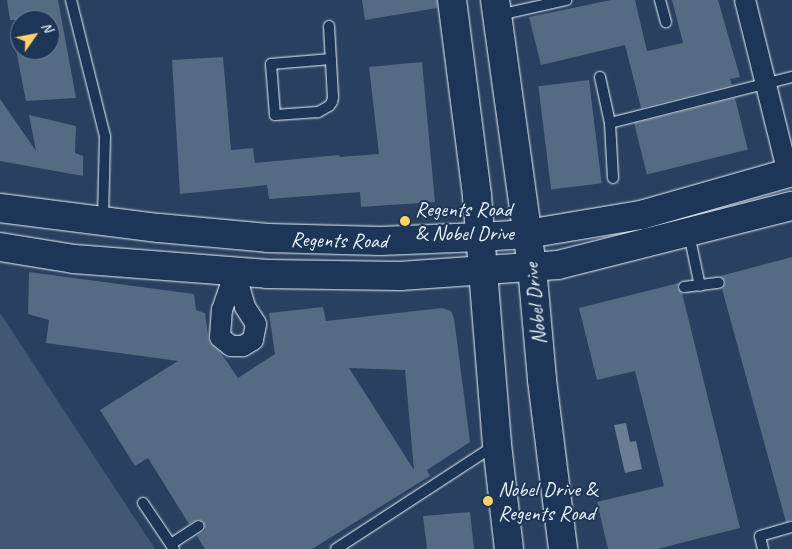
<!DOCTYPE html>
<style>
body{margin:0}
#map{position:relative;width:792px;height:549px;overflow:hidden;background:#294061;font-family:Caveat,sans-serif}
div>[style]{position:absolute}
.green>*{inset:0;background:#415774}
.water>*{inset:0;background:#6b7c95}
.building>*{inset:0;background:#556a83;transform-origin:0 0}
.roads{filter:drop-shadow(0 0 1px #e8f1f8) drop-shadow(0 0 1px #e8f1f8)}
.lane>*{height:10px;margin:-5px;padding:0 5px;transform-origin:5px;border-radius:5px;background:#1d3557}
.street>*{height:20px;margin:-10px;padding:0 10px;transform-origin:10px;border-radius:10px;background:#1d3557}
.secondary>*{height:28px;margin:-14px;padding:0 14px;transform-origin:14px;border-radius:14px;background:#1d3557}
.dots>*{width:14px;height:14px;translate:-50% -50%;box-sizing:border-box;border:2px solid #1d3557;border-radius:50%}
span{translate:-50% -50%;white-space:nowrap;text-align:center;line-height:1.15;-webkit-text-stroke:4px #1d3557;paint-order:stroke}
.poi-label{font-size:21px;color:#e8f1f8}
.left{translate:0 -50%;text-align:left}
.street-label{font-size:21px;color:#e8f1f8}
.north{position:absolute;left:10px;top:10px;width:50px;height:50px;box-sizing:border-box;background:#1d3557;border:1px solid #6e8097;border-radius:50%;rotate:57deg;font-size:14px;font-weight:700;line-height:20px;text-align:center;color:#e8f1f8}
.north::after{content:'';display:block;margin:auto;width:18px;height:22px;background:#ffd166;clip-path:polygon(50% 0,100% 100%,50% 72%,0 100%)}
</style>
<div id="map">
<div class="green">
<i style="clip-path:polygon(0 313px,155px 549px,0 549px)"></i>
</div>
<div class="water">
<i style="clip-path:polygon(626px 423px,630px 442px,636px 441px,642px 469px,625px 473px,614px 425px)"></i>
</div>
<div class="building">
<i style="clip-path:polygon(7px 0,58px 0,76px 98px,26px 101px,16px 50px,50px 50px,50px 20px,10px 20px)"></i>
<i style="clip-path:polygon(362px 0,437px 0,437px 8px,365px 20px)"></i>
<i style="clip-path:polygon(611px 0,635px 0,647px 51px,683px 43px,672px 0,718px 0,740px 77px,730px 79px,732px 85px,641px 108px,625px 45px,541px 65px,529px 17px)"></i>
<i style="clip-path:polygon(223px 57px,231px 150px,253px 148px,255px 163px,339px 155px,340px 157px,379px 154px,369px 67px,422px 62px,435px 202px,361px 207px,360px 192px,269px 199px,267px 185px,180px 194px,172px 60px)"></i>
<i style="left:589px;top:80px;width:104px;height:51px;rotate:83deg"></i>
<i style="left:735px;top:98px;width:53px;height:104px;rotate:76deg"></i>
<i style="clip-path:polygon(0 99px,36px 151px,29px 115px,76px 126px,75px 153px,83px 156px,83px 176px,0 161px)"></i>
<i style="clip-path:polygon(792px 257px,792px 520px,786px 522px,722px 289px,726px 282px,720px 276px)"></i>
<i style="clip-path:polygon(evenodd,29px 272px,194px 294px,196px 310px,205px 313px,209px 342px,221px 353px,238px 378px,275px 354px,269px 313px,323px 307px,326px 321px,442px 308px,451px 311px,454px 318px,470px 442px,427px 470px,430px 476px,312px 549px,205px 549px,197px 536px,205px 530px,204px 522px,198px 519px,189px 524px,148px 458px,135px 466px,100px 410px,178px 361px,46px 343px,49px 320px,28px 314px,29px 272px,349px 368px,405px 370px,414px 470px,349px 368px)"></i>
<i style="clip-path:polygon(679px 283px,677px 288px,682px 293px,740px 528px,657px 549px,608px 549px,597px 502px,664px 486px,635px 371px,597px 380px,579px 308px)"></i>
<i style="clip-path:polygon(470px 512px,474px 549px,427px 549px,423px 516px)"></i>
</div>
<div class="roads">
<div class="lane">
<i style="left:71px;top:0;width:140px;rotate:76deg"></i>
<i style="left:105px;top:136px;width:84px;rotate:91.4deg"></i>
<i style="left:660px;top:0;width:23px;rotate:75deg"></i>
<i style="left:499px;top:15px;width:69px;rotate:-12.6deg"></i>
<i style="left:329px;top:26px;width:71px;rotate:86.8deg"></i>
<i style="left:333px;top:97px;width:5px;rotate:101deg"></i>
<i style="left:332px;top:102px;width:5px;rotate:127deg"></i>
<i style="left:329px;top:106px;width:13px;rotate:151deg"></i>
<i style="left:318px;top:112px;width:43px;rotate:176deg"></i>
<i style="left:275px;top:115px;width:51px;rotate:-94.5deg"></i>
<i style="left:271px;top:64px;width:60px;rotate:-4.8deg"></i>
<i style="left:600px;top:77px;width:47px;rotate:77.7deg"></i>
<i style="left:610px;top:123px;width:188px;rotate:-14.2deg"></i>
<i style="left:610px;top:123px;width:55px;rotate:86.9deg"></i>
<i style="left:689px;top:234px;width:53px;rotate:78.1deg"></i>
<i style="left:684px;top:287px;width:35px;rotate:-7deg"></i>
<i style="left:143px;top:503px;width:55px;rotate:56deg"></i>
<i style="left:171px;top:544px;width:33px;rotate:-33deg"></i>
<i style="left:336px;top:549px;width:189px;rotate:-33.1deg"></i>
<i style="left:763px;top:549px;width:13px;rotate:-103deg"></i>
<i style="left:760px;top:536px;width:33px;rotate:-16deg"></i>
</div>
<div class="street">
<i style="left:745px;top:0;width:179px;rotate:76.1deg"></i>
<i style="left:235px;top:272px;width:36px;rotate:74deg"></i>
<i style="left:245px;top:307px;width:20px;rotate:57deg"></i>
<i style="left:256px;top:324px;width:16px;rotate:101deg"></i>
<i style="left:253px;top:340px;width:12px;rotate:149deg"></i>
<i style="left:243px;top:346px;width:12px;rotate:180deg"></i>
<i style="left:231px;top:346px;width:14px;rotate:-141deg"></i>
<i style="left:220px;top:337px;width:27px;rotate:-86deg"></i>
<i style="left:222px;top:310px;width:40px;rotate:-71.1deg"></i>
</div>
<div class="secondary">
<i style="left:452px;top:0;width:198px;rotate:82.7deg"></i>
<i style="left:477px;top:196px;width:249px;rotate:85.4deg"></i>
<i style="left:497px;top:444px;width:106px;rotate:83.5deg"></i>
<i style="left:495px;top:0;width:270px;rotate:82.1deg"></i>
<i style="left:532px;top:267px;width:113px;rotate:84.9deg"></i>
<i style="left:542px;top:380px;width:170px;rotate:82.9deg"></i>
<i style="left:0;top:208px;width:160px;rotate:7.2deg"></i>
<i style="left:159px;top:228px;width:109px;rotate:5.2deg"></i>
<i style="left:268px;top:238px;width:112px;rotate:1.5deg"></i>
<i style="left:380px;top:241px;width:101px;rotate:-2.3deg"></i>
<i style="left:481px;top:237px;width:46px;rotate:-3.7deg"></i>
<i style="left:527px;top:234px;width:116px;rotate:-9.5deg"></i>
<i style="left:641px;top:215px;width:157px;rotate:-15.9deg"></i>
<i style="left:0;top:247px;width:75px;rotate:9.2deg"></i>
<i style="left:74px;top:259px;width:194px;rotate:4.4deg"></i>
<i style="left:267px;top:274px;width:133px;rotate:0.9deg"></i>
<i style="left:400px;top:276px;width:158px;rotate:-4deg"></i>
<i style="left:558px;top:265px;width:241px;rotate:-14.2deg"></i>
</div>
</div>
<div class="dots">
<i style="left:405px;top:221px;background:#ffd166"></i>
<i style="left:488px;top:501px;background:#ffd166"></i>
</div>
<div class="poi-label">
<span class="left" style="left:415px;top:221px">Regents Road<br>&amp; Nobel Drive</span>
<span class="left" style="left:498px;top:501px">Nobel Drive &amp;<br>Regents Road</span>
</div>
<div class="street-label">
<span style="left:339px;top:240px;rotate:1deg">Regents Road</span>
<span style="left:535px;top:304px;rotate:-96deg">Nobel Drive</span>
</div>
<div class="north">N</div>
</div>
